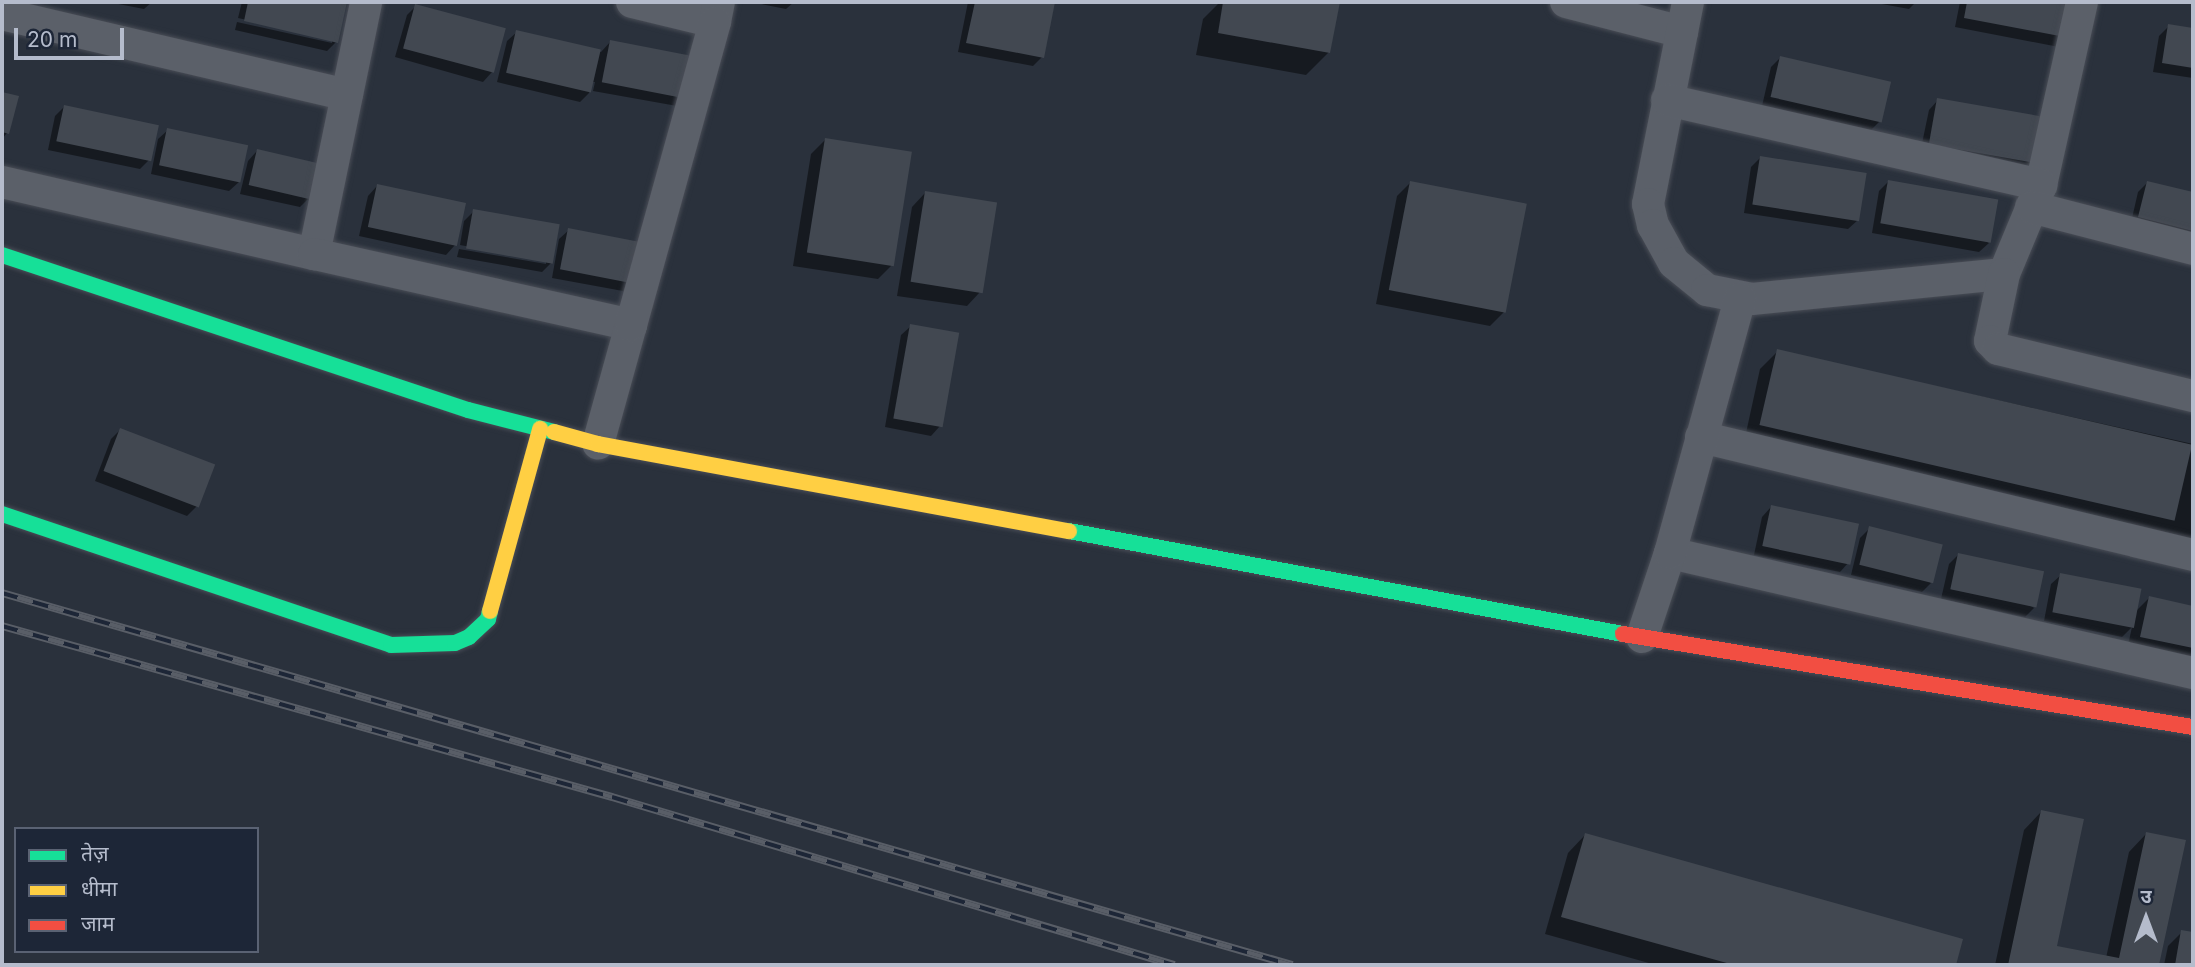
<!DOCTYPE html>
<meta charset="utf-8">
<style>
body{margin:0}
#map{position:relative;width:2195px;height:967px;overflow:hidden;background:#2a313c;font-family:Inter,"Noto Sans Devanagari",sans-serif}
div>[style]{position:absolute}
.shadow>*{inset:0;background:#0007}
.building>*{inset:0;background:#424851;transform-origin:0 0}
.roads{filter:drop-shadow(0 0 2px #494d56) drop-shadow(0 0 2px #494d56)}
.street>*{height:32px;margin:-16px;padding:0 16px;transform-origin:16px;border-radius:16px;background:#5b6069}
.fast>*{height:16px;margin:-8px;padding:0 8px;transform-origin:8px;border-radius:8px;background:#16e098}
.slow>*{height:16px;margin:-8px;padding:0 8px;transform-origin:8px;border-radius:8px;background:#ffcf43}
.jam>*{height:16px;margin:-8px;padding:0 8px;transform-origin:8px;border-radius:8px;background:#f24e42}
.rail>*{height:8px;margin-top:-4px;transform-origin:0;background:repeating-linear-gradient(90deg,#1d2637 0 16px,#595e67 0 32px);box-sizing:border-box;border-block:2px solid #595e67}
span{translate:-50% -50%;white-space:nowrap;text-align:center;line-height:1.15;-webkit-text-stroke:5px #1d2637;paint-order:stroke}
.frame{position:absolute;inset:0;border:4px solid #b5bccc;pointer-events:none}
.legend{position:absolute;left:14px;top:827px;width:245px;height:126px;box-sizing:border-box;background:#1d2637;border:2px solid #5a6273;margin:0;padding:9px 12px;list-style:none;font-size:21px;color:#b5bccc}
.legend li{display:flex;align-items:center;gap:14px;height:35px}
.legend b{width:35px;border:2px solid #5a6273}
.north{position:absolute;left:2111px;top:883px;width:70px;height:70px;-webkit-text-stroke:5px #1d2637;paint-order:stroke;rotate:0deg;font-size:19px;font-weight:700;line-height:28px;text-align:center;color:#b5bccc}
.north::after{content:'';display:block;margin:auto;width:24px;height:32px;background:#b5bccc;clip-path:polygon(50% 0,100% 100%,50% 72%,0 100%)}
.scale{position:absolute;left:14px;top:28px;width:110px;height:32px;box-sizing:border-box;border:4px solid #b5bccc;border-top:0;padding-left:9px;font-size:21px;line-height:24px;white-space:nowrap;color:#b5bccc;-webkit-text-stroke:5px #1d2637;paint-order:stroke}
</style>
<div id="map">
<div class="shadow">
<i style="clip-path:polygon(108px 2px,152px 2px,144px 9px)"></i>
<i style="clip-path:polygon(242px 2px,340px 2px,345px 3px,336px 42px,327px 51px,235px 30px,237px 22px,332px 43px,332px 39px,238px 18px)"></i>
<i style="clip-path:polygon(751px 2px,794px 2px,786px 9px)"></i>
<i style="clip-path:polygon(968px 2px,1053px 2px,1042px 57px,1033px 66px,958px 52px)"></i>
<i style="clip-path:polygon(1220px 2px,1338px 2px,1329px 52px,1306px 75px,1196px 55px,1203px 19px)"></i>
<i style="clip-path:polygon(1871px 2px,1916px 2px,1909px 9px)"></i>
<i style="clip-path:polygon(1960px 2px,2076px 2px,2059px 47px,1955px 27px)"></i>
<i style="clip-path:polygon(416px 6px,492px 72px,483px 82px,395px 57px,407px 15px)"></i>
<i style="clip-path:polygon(2169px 26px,2193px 30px,2193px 78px,2153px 72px,2159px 36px)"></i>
<i style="clip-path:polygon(517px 32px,601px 52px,611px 41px,695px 59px,677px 106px,593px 91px,595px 82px,592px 82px,589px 93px,580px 102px,497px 82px,507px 41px)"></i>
<i style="clip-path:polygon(1780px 58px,1880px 121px,1870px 131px,1762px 106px,1771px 67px)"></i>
<i style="clip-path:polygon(2px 93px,16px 97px,7px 133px,2px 139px)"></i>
<i style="clip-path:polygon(1938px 100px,2036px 163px,2027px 173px,1920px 153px,1929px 110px)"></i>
<i style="clip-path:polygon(65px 106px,149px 160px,140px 169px,48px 150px,55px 116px)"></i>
<i style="clip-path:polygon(168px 130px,239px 182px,229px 191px,151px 174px,158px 139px)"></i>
<i style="clip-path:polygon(825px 140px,892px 265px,878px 279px,793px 266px,811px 154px)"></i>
<i style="clip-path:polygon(257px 151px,309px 198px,300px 207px,240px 194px,248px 161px)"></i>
<i style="clip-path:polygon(1760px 158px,1858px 220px,1848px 229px,1744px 213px,1751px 167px)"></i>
<i style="clip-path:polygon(1411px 182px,1504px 312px,1490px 326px,1376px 304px,1397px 196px)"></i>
<i style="clip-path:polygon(1888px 182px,1989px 243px,1979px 252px,1872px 233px,1879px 191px)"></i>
<i style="clip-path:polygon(2148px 182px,2193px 194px,2193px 242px,2130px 227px,2138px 192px)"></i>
<i style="clip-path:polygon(377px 186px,455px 245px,446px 255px,359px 236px,368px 196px)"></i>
<i style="clip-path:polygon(925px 193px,980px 292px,967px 306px,897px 296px,912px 207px)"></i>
<i style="clip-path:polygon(474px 211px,551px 263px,542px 272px,457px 257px,459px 249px,546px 264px,546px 261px,460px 245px,464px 221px)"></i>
<i style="clip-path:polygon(569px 230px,633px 282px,623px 291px,552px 278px,559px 239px)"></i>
<i style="clip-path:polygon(911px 326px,940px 426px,931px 436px,885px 427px,901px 335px)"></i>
<i style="clip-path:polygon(1778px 351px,2193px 444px,2193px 543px,1744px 442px,1760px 369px)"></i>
<i style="clip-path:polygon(120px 430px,197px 506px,187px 516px,95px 481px,111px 439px)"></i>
<i style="clip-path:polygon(1771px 507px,1849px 562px,1840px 572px,1754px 555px,1762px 517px)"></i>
<i style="clip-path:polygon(1870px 528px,1931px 583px,1922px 592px,1851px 575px,1860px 538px)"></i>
<i style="clip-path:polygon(1958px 555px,2034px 608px,2025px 617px,1941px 599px,1949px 564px)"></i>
<i style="clip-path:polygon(2061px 575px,2134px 613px,2149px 598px,2193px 607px,2193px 664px,2127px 650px,2132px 627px,2122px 637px,2044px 621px,2051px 584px)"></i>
<i style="clip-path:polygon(2041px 812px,2055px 947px,2106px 958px,2129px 852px,2146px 834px,2183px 841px,2158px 965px,1995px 965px,2024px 830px)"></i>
<i style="clip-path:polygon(1585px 835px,1961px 941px,1954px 965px,1656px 965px,1545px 934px,1568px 853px)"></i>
<i style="clip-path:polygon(2182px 932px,2193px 934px,2193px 965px,2164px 965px,2168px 946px)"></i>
</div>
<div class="building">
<i style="clip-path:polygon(248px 2px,347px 2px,338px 43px,244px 21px)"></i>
<i style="clip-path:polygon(975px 2px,1055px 2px,1044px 58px,966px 43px)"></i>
<i style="clip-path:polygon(1223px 2px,1340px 2px,1330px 53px,1218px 33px)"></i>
<i style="clip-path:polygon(1967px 2px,2077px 2px,2070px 38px,1964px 18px)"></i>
<i style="left:415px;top:4px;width:94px;height:46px;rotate:15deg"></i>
<i style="clip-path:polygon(2168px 24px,2193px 28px,2193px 68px,2162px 63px)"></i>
<i style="left:516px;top:30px;width:87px;height:44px;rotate:13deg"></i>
<i style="left:610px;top:40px;width:89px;height:43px;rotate:11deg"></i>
<i style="left:1780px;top:56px;width:114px;height:42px;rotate:13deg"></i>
<i style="clip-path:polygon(2px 92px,19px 96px,9px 134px,2px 132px)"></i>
<i style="left:1937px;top:98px;width:112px;height:47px;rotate:10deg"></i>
<i style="left:64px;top:105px;width:97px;height:37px;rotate:12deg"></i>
<i style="left:167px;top:128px;width:83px;height:38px;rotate:12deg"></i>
<i style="left:825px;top:138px;width:88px;height:116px;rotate:9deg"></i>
<i style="left:257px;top:149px;width:64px;height:37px;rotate:13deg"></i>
<i style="left:1760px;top:156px;width:108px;height:49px;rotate:9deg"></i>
<i style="left:1888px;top:180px;width:112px;height:44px;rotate:10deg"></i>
<i style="left:1410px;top:181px;width:119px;height:111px;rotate:11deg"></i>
<i style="clip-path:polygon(2147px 181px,2193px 192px,2193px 231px,2138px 217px)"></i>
<i style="left:377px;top:184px;width:91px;height:44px;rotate:12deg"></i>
<i style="left:925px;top:191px;width:73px;height:92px;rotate:9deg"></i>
<i style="left:473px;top:209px;width:88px;height:40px;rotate:10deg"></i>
<i style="left:568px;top:228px;width:76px;height:42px;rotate:11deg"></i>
<i style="left:910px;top:324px;width:50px;height:96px;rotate:10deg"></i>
<i style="left:1777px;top:349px;width:426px;height:78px;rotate:13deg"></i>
<i style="left:120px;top:428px;width:102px;height:46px;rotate:21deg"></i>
<i style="left:1771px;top:505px;width:90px;height:42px;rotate:12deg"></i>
<i style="left:1869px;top:526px;width:76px;height:40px;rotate:14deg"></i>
<i style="left:1958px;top:553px;width:88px;height:37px;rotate:12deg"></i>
<i style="left:2060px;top:573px;width:83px;height:40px;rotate:11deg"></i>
<i style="clip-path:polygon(2149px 596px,2193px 606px,2193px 648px,2140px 637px)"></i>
<i style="clip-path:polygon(2041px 810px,2084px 819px,2057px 946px,2119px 958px,2146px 832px,2186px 840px,2159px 965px,2008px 965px)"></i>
<i style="clip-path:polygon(1585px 833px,1963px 939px,1956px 965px,1734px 965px,1561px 917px)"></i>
<i style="clip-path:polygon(2181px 930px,2193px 932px,2193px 965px,2175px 965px)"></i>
</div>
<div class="roads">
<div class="street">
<i style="left:632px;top:2px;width:85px;rotate:13.5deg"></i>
<i style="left:715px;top:22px;width:20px;rotate:-79deg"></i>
<i style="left:1566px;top:2px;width:120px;rotate:14.5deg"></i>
<i style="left:1688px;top:2px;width:206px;rotate:101.2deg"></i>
<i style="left:1648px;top:204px;width:22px;rotate:77deg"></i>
<i style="left:1653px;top:225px;width:43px;rotate:61.1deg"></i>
<i style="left:1674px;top:263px;width:43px;rotate:39.3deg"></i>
<i style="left:1707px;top:290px;width:46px;rotate:11.3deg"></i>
<i style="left:1752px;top:299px;width:253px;rotate:-5.7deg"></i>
<i style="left:2082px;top:2px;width:188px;rotate:102.6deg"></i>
<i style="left:2041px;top:185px;width:96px;rotate:112.6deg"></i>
<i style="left:2004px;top:274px;width:68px;rotate:101.8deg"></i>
<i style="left:1990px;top:341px;width:11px;rotate:45deg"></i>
<i style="left:1998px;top:349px;width:201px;rotate:13.6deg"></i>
<i style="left:2px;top:14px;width:354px;rotate:13.2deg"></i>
<i style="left:1667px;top:100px;width:384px;rotate:12.8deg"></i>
<i style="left:2px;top:182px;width:320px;rotate:13deg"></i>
<i style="left:314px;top:254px;width:257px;rotate:-78.3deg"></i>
<i style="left:2031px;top:207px;width:167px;rotate:14.5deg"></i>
<i style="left:314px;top:254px;width:325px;rotate:12.6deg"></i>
<i style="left:631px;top:325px;width:123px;rotate:105.5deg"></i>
<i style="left:631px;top:325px;width:314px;rotate:-74.5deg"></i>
<i style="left:1701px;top:437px;width:506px;rotate:13.49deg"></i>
<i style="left:1670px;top:553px;width:537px;rotate:12.92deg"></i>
<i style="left:1642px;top:637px;width:89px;rotate:-71.6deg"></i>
<i style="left:1670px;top:553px;width:264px;rotate:-74.6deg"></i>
</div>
<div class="fast">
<i style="left:2px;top:255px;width:491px;rotate:18.4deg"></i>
<i style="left:468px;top:410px;width:89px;rotate:14.3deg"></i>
<i style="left:2px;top:514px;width:410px;rotate:18.6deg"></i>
<i style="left:391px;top:645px;width:64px;rotate:-1.8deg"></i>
<i style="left:455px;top:643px;width:15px;rotate:-23deg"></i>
<i style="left:469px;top:637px;width:26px;rotate:-43deg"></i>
<i style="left:488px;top:619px;width:8px;rotate:-76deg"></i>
<i style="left:1069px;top:531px;width:563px;rotate:10.53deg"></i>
</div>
<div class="slow">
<i style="left:554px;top:432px;width:46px;rotate:15.3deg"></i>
<i style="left:598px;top:444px;width:479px;rotate:10.5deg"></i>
<i style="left:490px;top:611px;width:189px;rotate:-74.6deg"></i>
</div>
<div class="jam">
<i style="left:1623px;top:634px;width:578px;rotate:9.27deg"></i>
</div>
</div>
<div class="rail">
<i style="left:2px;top:593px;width:1343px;rotate:16.09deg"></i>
<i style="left:2px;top:626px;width:634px;rotate:15.66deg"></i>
<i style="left:612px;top:797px;width:587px;rotate:16.64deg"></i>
</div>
<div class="frame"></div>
<ul class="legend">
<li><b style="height:9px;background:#16e098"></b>तेज़</li>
<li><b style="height:9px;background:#ffcf43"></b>धीमा</li>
<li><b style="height:9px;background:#f24e42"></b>जाम</li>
</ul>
<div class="north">उ</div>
<div class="scale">20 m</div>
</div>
